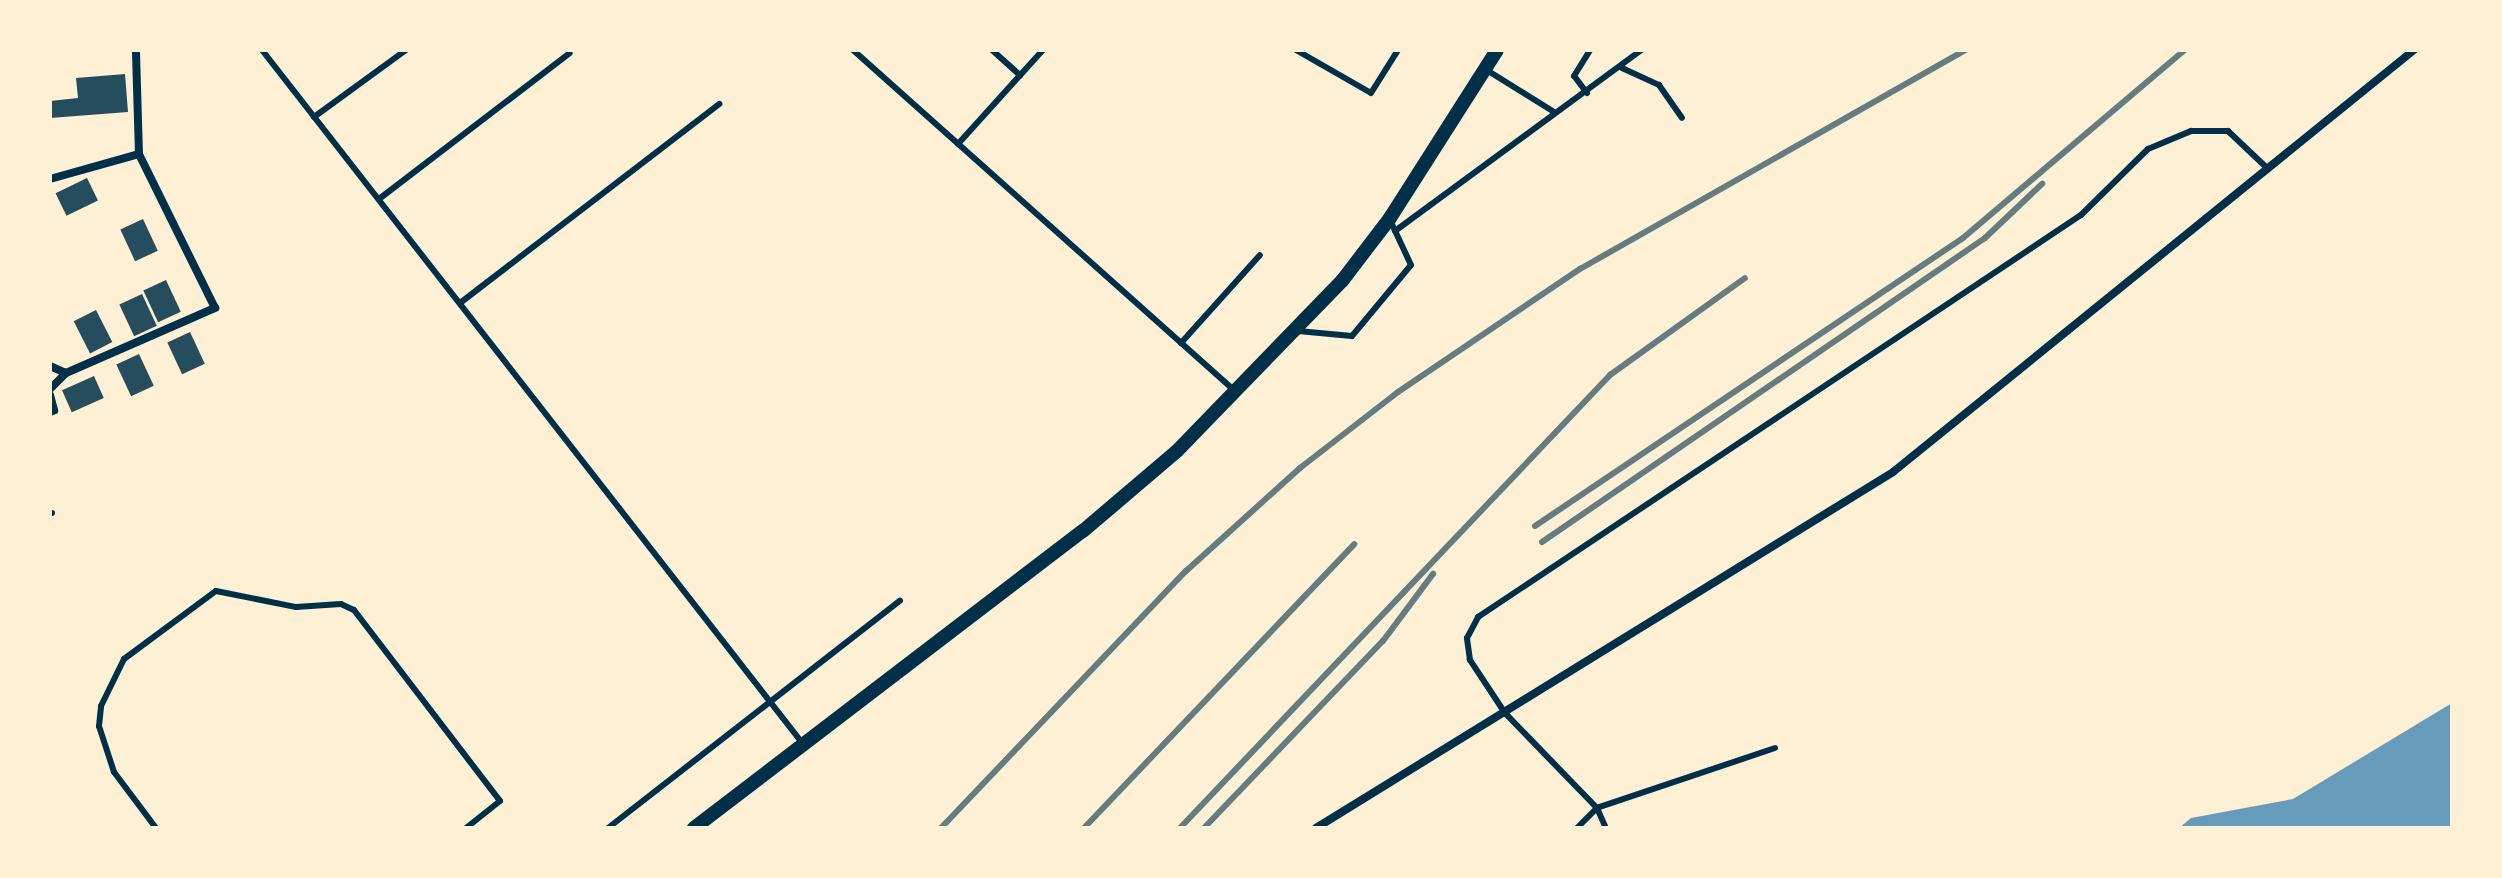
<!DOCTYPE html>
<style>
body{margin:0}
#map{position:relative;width:2502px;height:878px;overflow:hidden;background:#fdf0d5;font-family:"Open Sans",sans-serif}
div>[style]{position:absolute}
.water>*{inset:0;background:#669bbc}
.building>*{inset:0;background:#264d5e;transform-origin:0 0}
.service>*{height:6px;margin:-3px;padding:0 3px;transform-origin:3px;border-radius:3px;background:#003049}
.minor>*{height:8px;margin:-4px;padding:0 4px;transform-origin:4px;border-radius:4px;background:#003049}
.tertiary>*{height:14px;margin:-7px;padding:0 7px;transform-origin:7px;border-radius:7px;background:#003049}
.rail>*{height:6px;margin:-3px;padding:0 3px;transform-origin:3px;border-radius:3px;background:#657d81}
span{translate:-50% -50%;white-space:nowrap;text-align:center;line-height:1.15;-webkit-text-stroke:6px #fdf0d5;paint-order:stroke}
.frame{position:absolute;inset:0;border:52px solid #fdf0d5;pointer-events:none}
</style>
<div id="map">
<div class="water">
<i style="clip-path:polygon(2452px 703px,2452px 828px,2179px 828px,2191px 818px,2293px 799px)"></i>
</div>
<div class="building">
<i style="clip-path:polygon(125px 74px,128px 112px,50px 118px,50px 101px,78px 98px,76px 78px)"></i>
<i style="left:87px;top:178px;width:25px;height:35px;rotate:64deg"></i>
<i style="left:143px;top:219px;width:35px;height:25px;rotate:65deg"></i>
<i style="left:166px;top:280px;width:35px;height:25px;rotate:65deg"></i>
<i style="left:142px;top:294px;width:35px;height:25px;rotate:65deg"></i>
<i style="left:96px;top:310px;width:36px;height:25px;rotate:63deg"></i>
<i style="left:190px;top:332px;width:35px;height:25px;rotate:65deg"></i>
<i style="left:139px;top:354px;width:35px;height:25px;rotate:65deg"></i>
<i style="left:94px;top:376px;width:24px;height:35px;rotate:66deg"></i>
</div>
<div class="service">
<i style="left:262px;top:50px;width:880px;rotate:52.06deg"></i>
<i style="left:853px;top:50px;width:512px;rotate:41.75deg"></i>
<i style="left:992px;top:50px;width:38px;rotate:42deg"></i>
<i style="left:1296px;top:50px;width:86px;rotate:29.8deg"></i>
<i style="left:1371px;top:93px;width:51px;rotate:-57.9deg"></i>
<i style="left:1622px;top:68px;width:41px;rotate:24.7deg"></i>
<i style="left:1659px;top:85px;width:40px;rotate:55.1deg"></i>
<i style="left:1485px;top:69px;width:81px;rotate:31.9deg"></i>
<i style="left:1587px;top:93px;width:21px;rotate:-127deg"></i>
<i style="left:1574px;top:76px;width:31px;rotate:-58deg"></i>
<i style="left:314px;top:117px;width:114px;rotate:-36.1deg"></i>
<i style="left:958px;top:144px;width:127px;rotate:-47.9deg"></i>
<i style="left:379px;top:199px;width:240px;rotate:-37.4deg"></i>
<i style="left:1395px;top:231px;width:305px;rotate:-36.3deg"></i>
<i style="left:460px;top:303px;width:327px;rotate:-37.5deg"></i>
<i style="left:1298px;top:331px;width:54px;rotate:5.3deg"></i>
<i style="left:1352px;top:336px;width:92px;rotate:-50.3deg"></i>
<i style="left:1411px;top:265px;width:50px;rotate:-115deg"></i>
<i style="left:1181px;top:343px;width:118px;rotate:-48.1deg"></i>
<i style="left:50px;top:513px;width:2px"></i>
<i style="left:1775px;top:748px;width:188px;rotate:161.4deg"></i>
<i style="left:1597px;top:808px;width:132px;rotate:-134.1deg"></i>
<i style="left:1505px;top:713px;width:64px;rotate:-123.4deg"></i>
<i style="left:1470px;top:660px;width:22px;rotate:-98deg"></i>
<i style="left:1467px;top:638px;width:24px;rotate:-62deg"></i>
<i style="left:1478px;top:617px;width:725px;rotate:-33.69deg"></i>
<i style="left:2081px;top:215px;width:94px;rotate:-44.6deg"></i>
<i style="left:2148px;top:149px;width:47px;rotate:-22.7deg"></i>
<i style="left:2191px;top:131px;width:37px"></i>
<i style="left:2228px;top:131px;width:52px;rotate:43.5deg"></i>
<i style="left:156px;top:828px;width:70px;rotate:-126.9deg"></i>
<i style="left:114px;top:772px;width:48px;rotate:-108.1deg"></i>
<i style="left:99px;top:726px;width:20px;rotate:-84deg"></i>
<i style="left:101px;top:706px;width:52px;rotate:-63.9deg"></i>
<i style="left:124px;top:659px;width:114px;rotate:-36.5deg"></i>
<i style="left:216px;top:591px;width:82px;rotate:11.3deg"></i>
<i style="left:296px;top:607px;width:45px;rotate:-3.8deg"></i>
<i style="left:341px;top:604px;width:14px;rotate:25deg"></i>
<i style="left:354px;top:610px;width:240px;rotate:52.6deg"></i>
<i style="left:500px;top:801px;width:43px;rotate:141.5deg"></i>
<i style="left:608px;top:828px;width:370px;rotate:-37.9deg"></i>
<i style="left:1577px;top:828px;width:28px;rotate:-45deg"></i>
<i style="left:1597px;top:808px;width:22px;rotate:66deg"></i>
</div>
<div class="minor">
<i style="left:50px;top:179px;width:92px;rotate:-15.7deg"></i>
<i style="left:50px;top:366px;width:17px;rotate:24deg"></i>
<i style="left:66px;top:373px;width:23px;rotate:135deg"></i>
<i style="left:66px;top:373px;width:163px;rotate:-23.6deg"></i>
<i style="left:215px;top:308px;width:172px;rotate:-116.3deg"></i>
<i style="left:139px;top:154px;width:104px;rotate:-91.7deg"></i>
<i style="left:50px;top:395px;width:16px;rotate:75deg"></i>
<i style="left:54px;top:410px;width:4px;rotate:153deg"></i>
<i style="left:1316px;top:828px;width:678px;rotate:-31.67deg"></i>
<i style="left:1893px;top:472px;width:670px;rotate:-39.01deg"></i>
</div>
<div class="tertiary">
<i style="left:694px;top:828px;width:489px;rotate:-37.4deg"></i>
<i style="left:1083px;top:531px;width:123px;rotate:-40.4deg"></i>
<i style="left:1177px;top:451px;width:237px;rotate:-45.9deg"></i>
<i style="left:1342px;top:281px;width:79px;rotate:-52.7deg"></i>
<i style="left:1390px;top:218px;width:199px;rotate:-57.5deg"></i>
</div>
<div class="rail">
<i style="left:1535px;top:526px;width:516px;rotate:-33.94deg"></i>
<i style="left:1963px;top:238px;width:291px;rotate:-40.3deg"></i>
<i style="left:1542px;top:542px;width:537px;rotate:-34.46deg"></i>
<i style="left:1985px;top:238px;width:79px;rotate:-43.5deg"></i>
<i style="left:941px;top:828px;width:355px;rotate:-46.4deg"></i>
<i style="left:1186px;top:571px;width:154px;rotate:-42.1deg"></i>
<i style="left:1300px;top:468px;width:124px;rotate:-37.8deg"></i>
<i style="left:1398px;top:392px;width:220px;rotate:-34.1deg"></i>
<i style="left:1580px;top:269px;width:444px;rotate:-29.6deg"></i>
<i style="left:1084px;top:828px;width:392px;rotate:-46.4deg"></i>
<i style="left:1180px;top:828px;width:625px;rotate:-46.49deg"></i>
<i style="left:1610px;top:375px;width:166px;rotate:-35.7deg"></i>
<i style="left:1204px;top:828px;width:259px;rotate:-46.3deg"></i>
<i style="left:1383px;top:641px;width:84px;rotate:-53.3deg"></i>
</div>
<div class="frame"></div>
</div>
